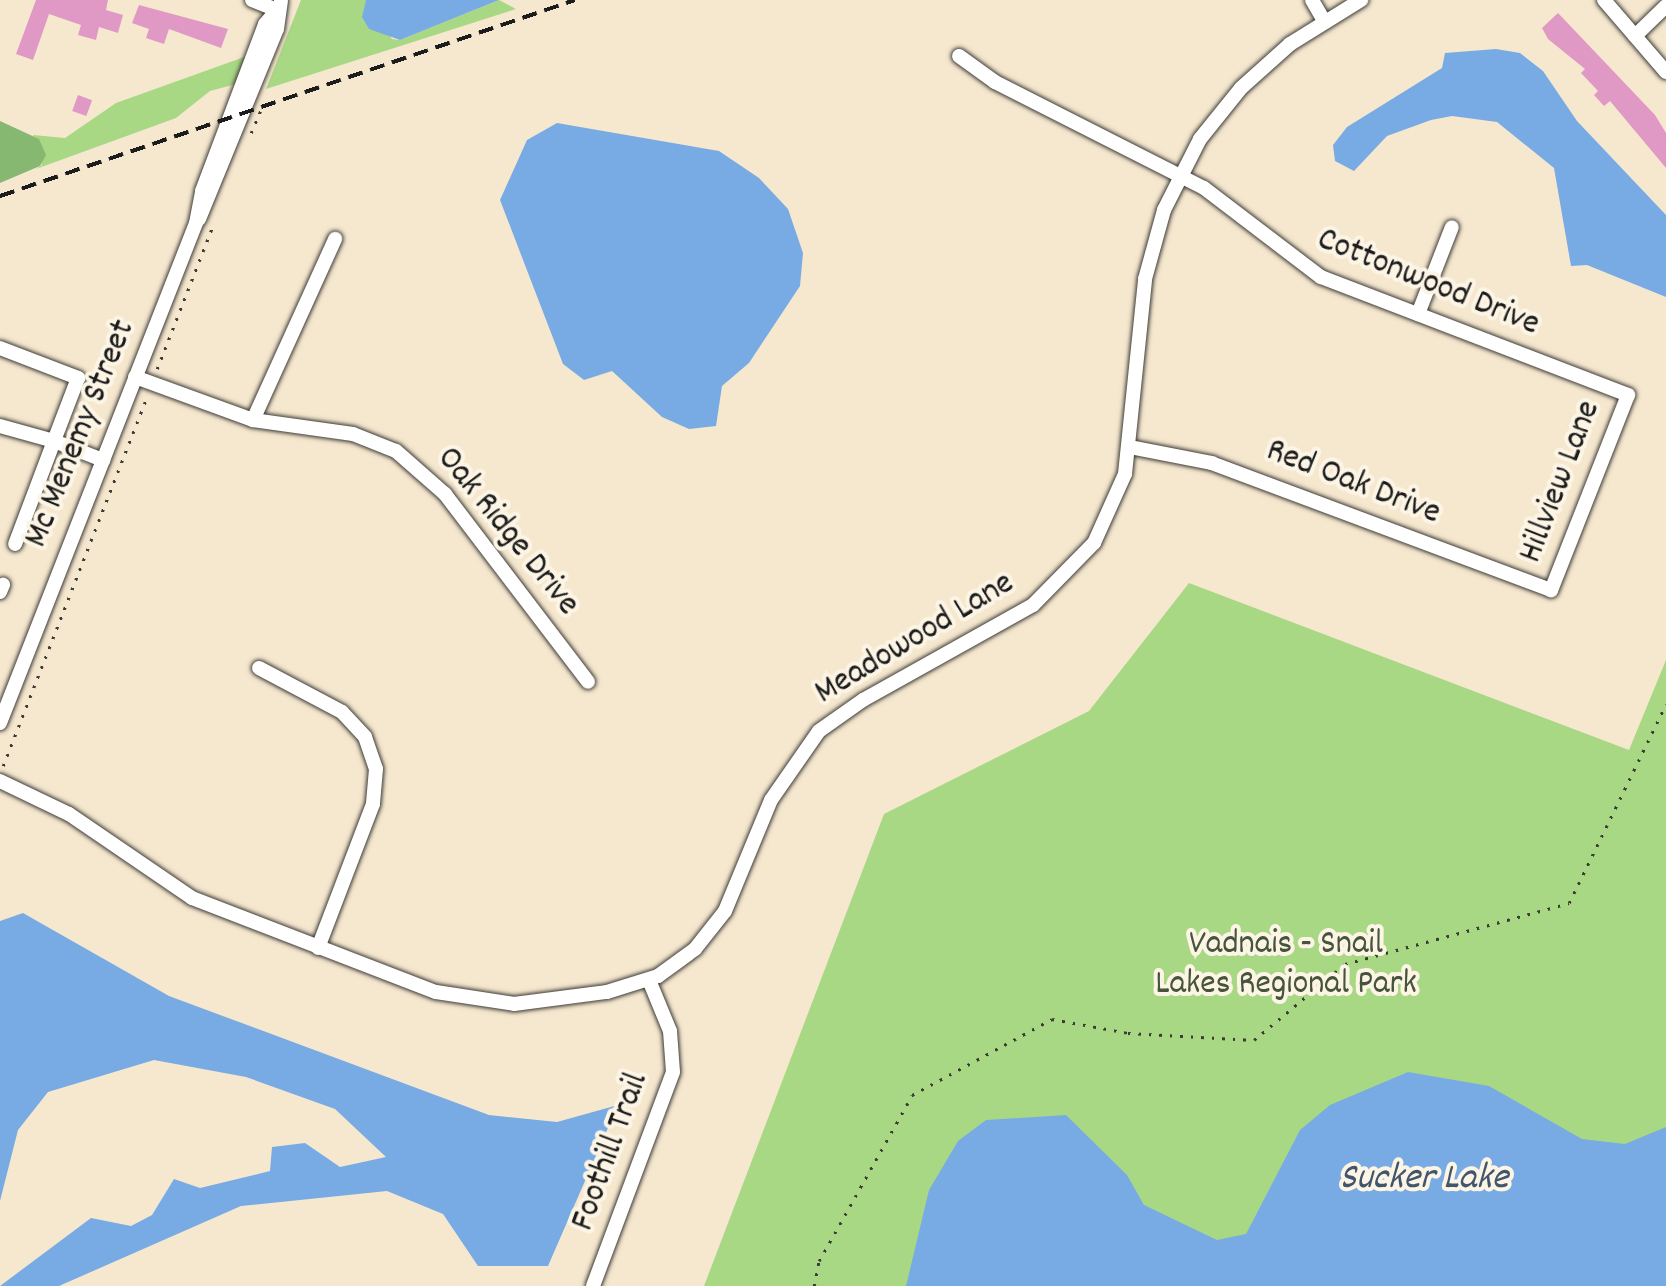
<!DOCTYPE html>
<style>
body{margin:0}
#map{position:relative;width:1666px;height:1286px;overflow:hidden;background:#f6e8cf;font-family:Dekko,sans-serif}
div>[style]{position:absolute}
.green>*{inset:0;background:#a9d885}
.forest>*{inset:0;background:#86b872}
.water>*{inset:0;background:#78abe4}
.building>*{inset:0;background:#e098c4;transform-origin:0 0}
.path>*{height:2.5px;margin-top:-1.25px;transform-origin:0;background:repeating-linear-gradient(90deg,#3d3b37 0 2.5px,transparent 0 10.5px)}
.roads{filter:drop-shadow(0 0 2px #3d3b37) drop-shadow(0 0 2px #3d3b37)}
.minor>*{height:14px;margin:-7px;padding:0 7px;transform-origin:7px;border-radius:7px;background:#fff}
.rail>*{height:4px;margin-top:-2px;transform-origin:0;background:repeating-linear-gradient(90deg,#1c1c1c 0 15px,transparent 0 23px)}
span{translate:-50% -50%;white-space:nowrap;text-align:center;line-height:1.15;-webkit-text-stroke:8px #fcf5e5;paint-order:stroke}
.street-label{font-size:35px;color:#1c1c1c}
.park-label{font-size:35px;color:#46543c}
.water-label{font-size:38px;color:#41556c;font-style:italic}
</style>
<div id="map">
<div class="green">
<i style="clip-path:polygon(301px 0,366px 0,392px 39px,400px 40px,499px 0,516px 9px,266px 89px)"></i>
<i style="clip-path:polygon(247px 56px,236px 84px,210px 91px,176px 118px,36px 169px,42px 165px,33px 135px,65px 138px,116px 103px)"></i>
<i style="clip-path:polygon(1189px 583px,1629px 750px,1666px 660px,1666px 1286px,704px 1286px,884px 814px,1089px 711px)"></i>
</div>
<div class="forest">
<i style="clip-path:polygon(0 121px,39px 139px,46px 155px,40px 166px,0 183px)"></i>
</div>
<div class="water">
<i style="clip-path:polygon(366px 0,499px 0,400px 40px,369px 29px,362px 17px)"></i>
<i style="clip-path:polygon(1496px 49px,1520px 53px,1543px 71px,1577px 121px,1666px 215px,1666px 297px,1587px 265px,1571px 266px,1554px 168px,1497px 122px,1452px 116px,1431px 120px,1387px 136px,1354px 171px,1335px 161px,1333px 145px,1347px 127px,1442px 68px,1445px 53px)"></i>
<i style="clip-path:polygon(557px 123px,719px 151px,759px 178px,788px 209px,803px 253px,800px 286px,749px 363px,722px 386px,716px 426px,689px 429px,662px 417px,612px 371px,584px 380px,563px 364px,500px 200px,527px 140px)"></i>
<i style="clip-path:polygon(23px 913px,169px 996px,489px 1115px,557px 1122px,618px 1105px,548px 1266px,478px 1266px,443px 1214px,387px 1191px,241px 1206px,59px 1286px,0 1286px,91px 1218px,131px 1226px,152px 1215px,174px 1179px,200px 1188px,270px 1171px,272px 1147px,305px 1143px,340px 1167px,386px 1157px,335px 1109px,246px 1077px,154px 1060px,48px 1092px,18px 1130px,0 1201px,0 921px)"></i>
<i style="clip-path:polygon(1408px 1072px,1489px 1086px,1582px 1139px,1625px 1144px,1666px 1127px,1666px 1286px,906px 1286px,929px 1190px,958px 1141px,986px 1120px,1066px 1115px,1127px 1175px,1144px 1205px,1217px 1240px,1246px 1234px,1300px 1130px,1330px 1105px)"></i>
</div>
<div class="building">
<i style="clip-path:polygon(36px 0,108px 0,106px 10px,123px 15px,118px 33px,99px 27px,96px 40px,78px 35px,81px 25px,49px 14px,33px 60px,16px 54px)"></i>
<i style="clip-path:polygon(139px 5px,228px 29px,221px 48px,169px 29px,164px 44px,146px 38px,149px 29px,132px 23px)"></i>
<i style="clip-path:polygon(1558px 13px,1655px 115px,1666px 133px,1666px 168px,1610px 101px,1604px 106px,1594px 95px,1598px 91px,1581px 73px,1585px 69px,1548px 39px,1542px 28px)"></i>
<i style="left:78px;top:95px;width:15px;height:17px;rotate:20deg"></i>
</div>
<div class="path">
<i style="left:251px;top:133px;width:30px;rotate:-67deg"></i>
<i style="left:157px;top:369px;width:151px;rotate:-68.7deg"></i>
<i style="left:3px;top:766px;width:397px;rotate:-68.7deg"></i>
<i style="left:814px;top:1286px;width:25px;rotate:-79deg"></i>
<i style="left:819px;top:1261px;width:190px;rotate:-60.7deg"></i>
<i style="left:912px;top:1095px;width:159px;rotate:-28.5deg"></i>
<i style="left:1052px;top:1019px;width:77px;rotate:10.4deg"></i>
<i style="left:1128px;top:1033px;width:126px;rotate:3.2deg"></i>
<i style="left:1254px;top:1040px;width:119px;rotate:-39.9deg"></i>
<i style="left:1345px;top:964px;width:232px;rotate:-15.2deg"></i>
<i style="left:1569px;top:903px;width:221px;rotate:-64deg"></i>
</div>
<div class="roads">
<div class="minor">
<i style="left:252px;top:0;width:27px;rotate:22deg"></i>
<i style="left:1312px;top:0;width:24px;rotate:60deg"></i>
<i style="left:1604px;top:0;width:95px;rotate:49.3deg"></i>
<i style="left:1635px;top:36px;width:43px;rotate:-44.1deg"></i>
<i style="left:959px;top:56px;width:44px;rotate:35.8deg"></i>
<i style="left:995px;top:82px;width:234px;rotate:26.9deg"></i>
<i style="left:1204px;top:188px;width:147px;rotate:37.3deg"></i>
<i style="left:1321px;top:277px;width:329px;rotate:21deg"></i>
<i style="left:1628px;top:395px;width:210px;rotate:111.5deg"></i>
<i style="left:1551px;top:590px;width:362px;rotate:-159.5deg"></i>
<i style="left:1212px;top:463px;width:84px;rotate:-169deg"></i>
<i style="left:199px;top:219px;width:205px;rotate:-67.7deg"></i>
<i style="left:277px;top:29px;width:29px;rotate:-82deg"></i>
<i style="left:1418px;top:314px;width:93px;rotate:-68.7deg"></i>
<i style="left:0;top:348px;width:84px;rotate:21deg"></i>
<i style="left:78px;top:378px;width:67px;rotate:110.9deg"></i>
<i style="left:54px;top:441px;width:53px;rotate:21.2deg"></i>
<i style="left:135px;top:377px;width:126px;rotate:20deg"></i>
<i style="left:253px;top:420px;width:101px;rotate:8deg"></i>
<i style="left:353px;top:434px;width:46px;rotate:21.6deg"></i>
<i style="left:396px;top:451px;width:65px;rotate:41.3deg"></i>
<i style="left:445px;top:494px;width:236px;rotate:52.7deg"></i>
<i style="left:253px;top:420px;width:199px;rotate:-65.6deg"></i>
<i style="left:0;top:426px;width:56px;rotate:15.5deg"></i>
<i style="left:54px;top:441px;width:110px;rotate:110.7deg"></i>
<i style="left:0;top:592px;width:8px;rotate:-67deg"></i>
<i style="left:259px;top:668px;width:94px;rotate:27.9deg"></i>
<i style="left:342px;top:712px;width:34px;rotate:47deg"></i>
<i style="left:365px;top:737px;width:34px;rotate:71deg"></i>
<i style="left:376px;top:769px;width:35px;rotate:95deg"></i>
<i style="left:373px;top:804px;width:154px;rotate:110.9deg"></i>
<i style="left:0;top:723px;width:537px;rotate:-68.59deg"></i>
<i style="left:196px;top:223px;width:33px;rotate:-79deg"></i>
<i style="left:202px;top:191px;width:178px;rotate:-69.3deg"></i>
<i style="left:265px;top:24px;width:18px;rotate:-49deg"></i>
<i style="left:0;top:781px;width:76px;rotate:25.6deg"></i>
<i style="left:69px;top:814px;width:149px;rotate:34.3deg"></i>
<i style="left:192px;top:898px;width:261px;rotate:21.1deg"></i>
<i style="left:436px;top:992px;width:79px;rotate:8.7deg"></i>
<i style="left:514px;top:1004px;width:94px;rotate:-7.4deg"></i>
<i style="left:607px;top:992px;width:53px;rotate:-17.4deg"></i>
<i style="left:658px;top:976px;width:46px;rotate:-36.1deg"></i>
<i style="left:695px;top:949px;width:48px;rotate:-51.7deg"></i>
<i style="left:725px;top:911px;width:120px;rotate:-67.5deg"></i>
<i style="left:771px;top:800px;width:84px;rotate:-55.2deg"></i>
<i style="left:819px;top:731px;width:54px;rotate:-35.2deg"></i>
<i style="left:863px;top:700px;width:195px;rotate:-29.2deg"></i>
<i style="left:1033px;top:605px;width:87px;rotate:-45.5deg"></i>
<i style="left:1094px;top:543px;width:76px;rotate:-65.8deg"></i>
<i style="left:1125px;top:474px;width:196px;rotate:-84.1deg"></i>
<i style="left:1145px;top:279px;width:72px;rotate:-74.6deg"></i>
<i style="left:1164px;top:210px;width:80px;rotate:-63.1deg"></i>
<i style="left:1200px;top:139px;width:65px;rotate:-51.2deg"></i>
<i style="left:1241px;top:88px;width:66px;rotate:-41.9deg"></i>
<i style="left:1290px;top:44px;width:84px;rotate:-31.8deg"></i>
<i style="left:593px;top:1286px;width:228px;rotate:-69.5deg"></i>
<i style="left:673px;top:1072px;width:41px;rotate:-94.2deg"></i>
<i style="left:670px;top:1031px;width:55px;rotate:-112.4deg"></i>
</div>
</div>
<div class="rail">
<i style="left:0;top:196px;width:607px;rotate:-18.82deg"></i>
</div>
<div class="street-label">
<span style="left:1428px;top:283px;rotate:22deg">Cottonwood Drive</span>
<span style="left:81px;top:434px;rotate:-68deg">Mc Menemy Street</span>
<span style="left:1561px;top:482px;rotate:-69deg">Hillview Lane</span>
<span style="left:1353px;top:483px;rotate:21deg">Red Oak Drive</span>
<span style="left:507px;top:532px;rotate:51deg">Oak Ridge Drive</span>
<span style="left:915px;top:639px;rotate:-31deg">Meadowood Lane</span>
<span style="left:611px;top:1152px;rotate:-70deg">Foothill Trail</span>
</div>
<div class="park-label">
<span style="left:1286px;top:965px">Vadnais - Snail<br>Lakes Regional Park</span>
</div>
<div class="water-label">
<span style="left:1424px;top:1180px">Sucker Lake</span>
</div>
</div>
